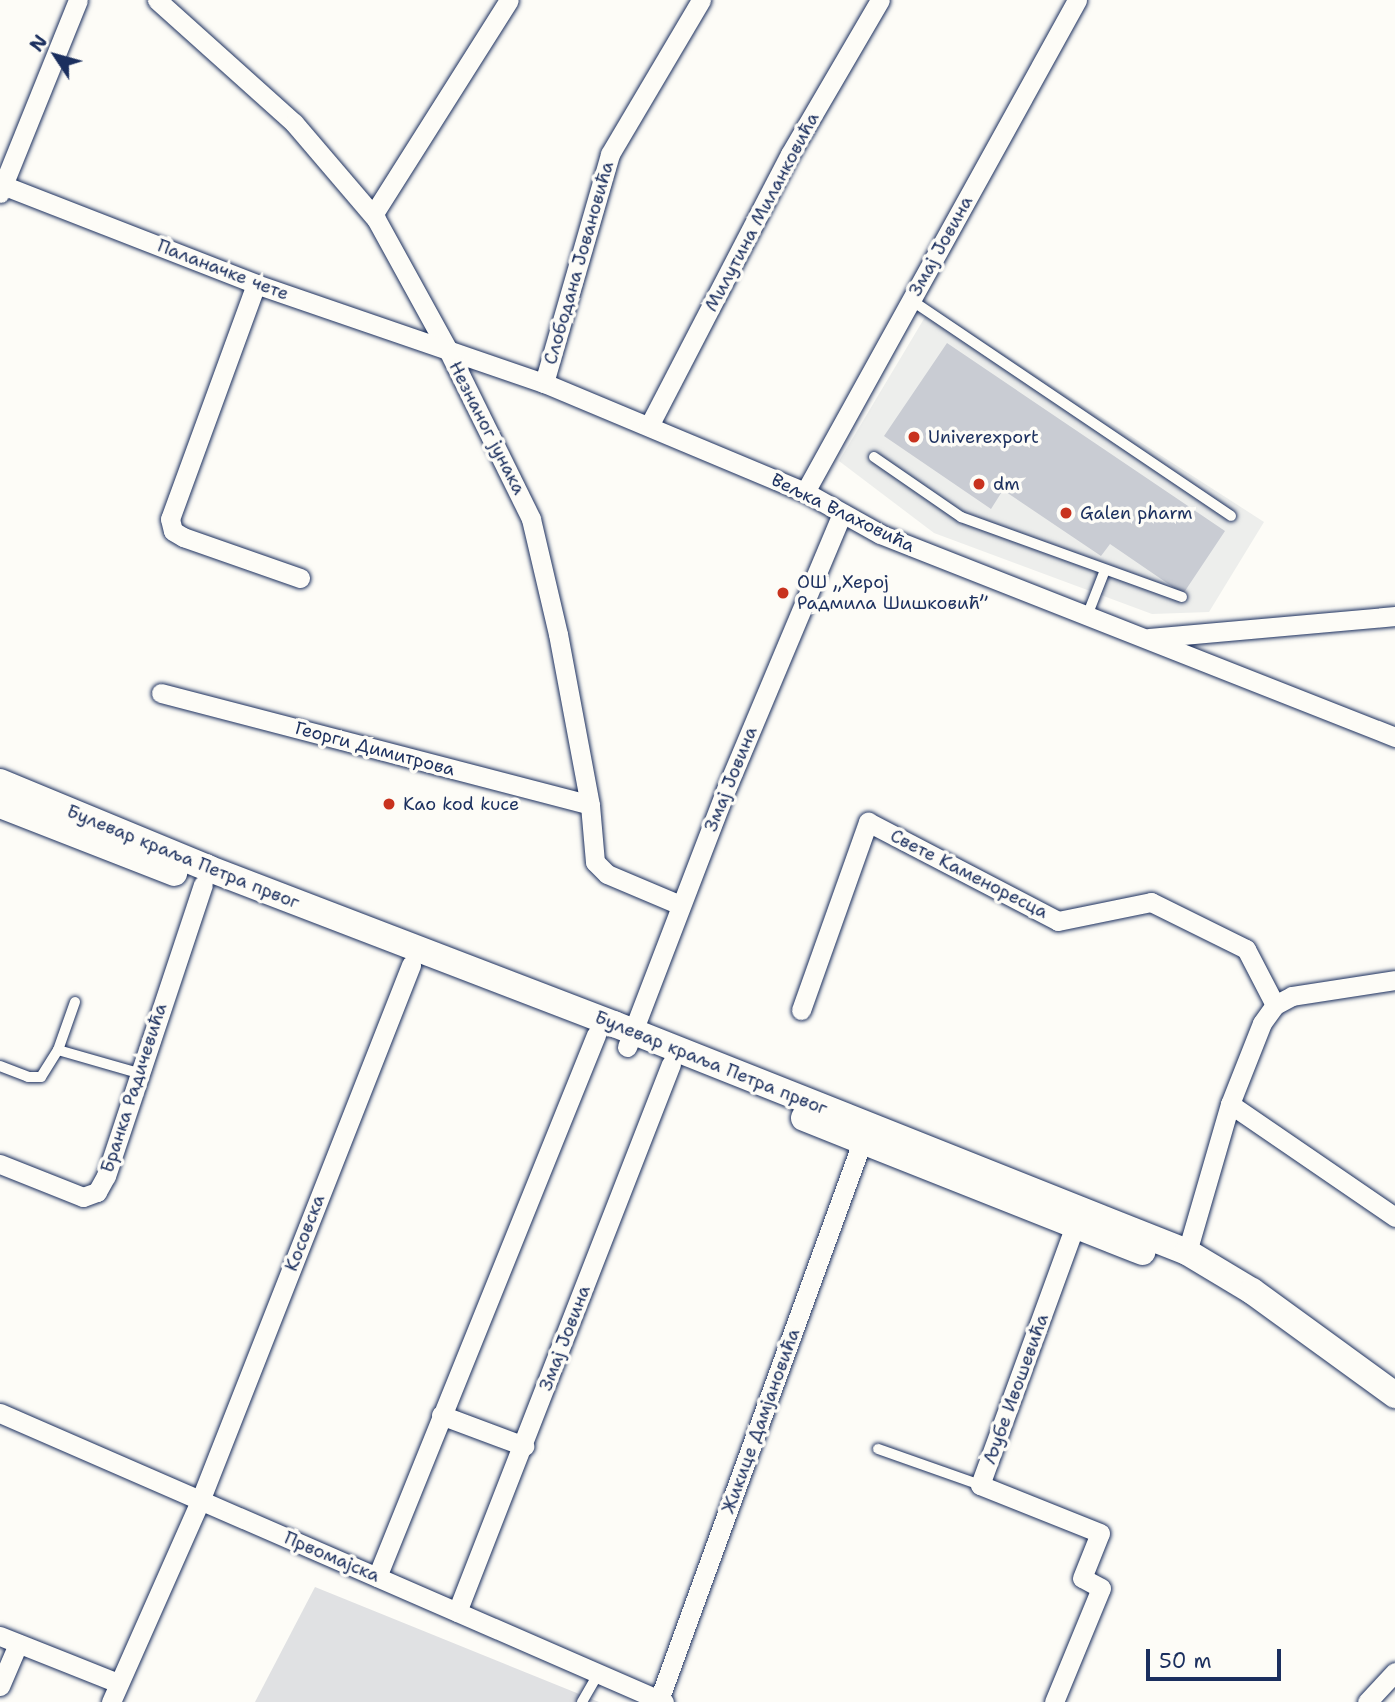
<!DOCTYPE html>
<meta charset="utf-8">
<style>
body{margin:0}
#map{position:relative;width:1395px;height:1702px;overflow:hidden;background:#fdfcf7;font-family:"Shantell Sans",sans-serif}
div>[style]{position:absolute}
.built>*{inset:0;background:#edeeec}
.green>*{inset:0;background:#e0e1e3}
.building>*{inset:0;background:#c9ccd3}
.roads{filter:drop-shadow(0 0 2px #1b2f5e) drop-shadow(0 0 2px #1b2f5e)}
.service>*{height:10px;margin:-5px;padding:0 5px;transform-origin:5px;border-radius:5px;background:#fdfcf7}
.minor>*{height:19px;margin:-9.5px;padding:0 9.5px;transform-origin:9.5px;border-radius:9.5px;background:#fdfcf7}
.secondary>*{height:26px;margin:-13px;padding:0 13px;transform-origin:13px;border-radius:13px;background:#fdfcf7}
.dots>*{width:19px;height:19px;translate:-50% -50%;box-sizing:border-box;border:4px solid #fdfcf7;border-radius:50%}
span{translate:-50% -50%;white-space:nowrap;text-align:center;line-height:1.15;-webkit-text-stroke:7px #fdfcf7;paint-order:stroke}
.street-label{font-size:18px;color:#1b2f5e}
.poi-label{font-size:18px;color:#1b2f5e}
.left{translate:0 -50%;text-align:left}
.north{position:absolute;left:21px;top:21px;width:70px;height:70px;-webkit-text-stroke:5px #fdfcf7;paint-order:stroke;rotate:306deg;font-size:19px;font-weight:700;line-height:28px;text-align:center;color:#1b2f5e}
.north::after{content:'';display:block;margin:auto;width:24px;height:32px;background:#1b2f5e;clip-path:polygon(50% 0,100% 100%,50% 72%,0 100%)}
.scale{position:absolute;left:1146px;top:1649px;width:135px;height:32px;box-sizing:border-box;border:4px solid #1b2f5e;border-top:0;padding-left:9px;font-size:21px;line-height:24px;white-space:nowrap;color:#1b2f5e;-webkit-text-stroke:5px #fdfcf7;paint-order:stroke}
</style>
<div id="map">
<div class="built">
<i style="clip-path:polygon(931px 307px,1264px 522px,1209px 612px,1152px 614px,934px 533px,839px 461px)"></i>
</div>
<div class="green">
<i style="clip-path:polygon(315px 1587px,599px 1702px,255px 1702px)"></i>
</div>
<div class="building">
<i style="clip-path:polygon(947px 343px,1225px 531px,1183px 594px,1110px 544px,1101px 556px,1003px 490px,991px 509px,884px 436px)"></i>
</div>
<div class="roads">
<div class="service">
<i style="left:911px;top:300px;width:386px;rotate:34deg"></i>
<i style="left:874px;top:457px;width:106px;rotate:34.6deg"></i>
<i style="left:961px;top:517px;width:235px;rotate:19.9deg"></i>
<i style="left:1087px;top:616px;width:49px;rotate:-68.6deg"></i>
<i style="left:58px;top:1050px;width:83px;rotate:16deg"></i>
<i style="left:0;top:1066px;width:30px;rotate:21deg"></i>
<i style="left:28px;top:1077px;width:13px"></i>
<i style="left:41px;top:1077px;width:32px;rotate:-58deg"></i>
<i style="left:58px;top:1050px;width:51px;rotate:-70.5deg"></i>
<i style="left:878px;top:1449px;width:108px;rotate:19.4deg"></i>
<i style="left:582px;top:1702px;width:32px;rotate:-60deg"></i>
</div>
<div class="minor">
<i style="left:157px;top:0;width:184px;rotate:41.9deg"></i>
<i style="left:294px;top:123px;width:126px;rotate:49.5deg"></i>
<i style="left:376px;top:219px;width:149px;rotate:61.2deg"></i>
<i style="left:448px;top:350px;width:188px;rotate:63.8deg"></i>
<i style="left:531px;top:519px;width:118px;rotate:76.8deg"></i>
<i style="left:558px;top:634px;width:174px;rotate:79.4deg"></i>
<i style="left:590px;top:805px;width:57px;rotate:85deg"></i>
<i style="left:595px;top:862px;width:17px;rotate:45deg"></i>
<i style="left:607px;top:874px;width:79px;rotate:23deg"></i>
<i style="left:0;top:184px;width:275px;rotate:21.3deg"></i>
<i style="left:256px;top:284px;width:305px;rotate:19deg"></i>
<i style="left:544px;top:383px;width:283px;rotate:22.7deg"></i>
<i style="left:805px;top:492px;width:86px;rotate:29.2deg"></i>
<i style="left:880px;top:534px;width:554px;rotate:21.51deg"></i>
<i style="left:0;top:193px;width:208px;rotate:-68deg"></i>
<i style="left:373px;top:215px;width:254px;rotate:-57.7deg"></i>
<i style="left:256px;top:284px;width:250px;rotate:110.1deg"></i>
<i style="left:170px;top:519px;width:12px;rotate:76deg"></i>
<i style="left:173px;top:531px;width:12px;rotate:31deg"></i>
<i style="left:183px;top:537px;width:124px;rotate:19.3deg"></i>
<i style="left:544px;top:383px;width:238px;rotate:-73.9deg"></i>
<i style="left:610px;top:154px;width:179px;rotate:-59.4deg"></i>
<i style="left:649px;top:426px;width:306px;rotate:-62.6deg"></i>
<i style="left:790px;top:154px;width:178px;rotate:-59.7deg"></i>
<i style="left:805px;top:492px;width:562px;rotate:-61.06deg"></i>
<i style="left:1149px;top:638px;width:247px;rotate:-5.1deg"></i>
<i style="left:161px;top:693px;width:443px;rotate:14.6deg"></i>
<i style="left:801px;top:1010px;width:200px;rotate:-70.4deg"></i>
<i style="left:868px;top:822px;width:214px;rotate:27.5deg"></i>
<i style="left:1058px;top:921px;width:95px;rotate:-11.5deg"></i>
<i style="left:1151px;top:902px;width:106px;rotate:26.3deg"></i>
<i style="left:1246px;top:949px;width:63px;rotate:62.6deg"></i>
<i style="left:627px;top:1047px;width:279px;rotate:-69deg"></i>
<i style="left:727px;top:787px;width:297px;rotate:-67.2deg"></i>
<i style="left:1230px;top:1104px;width:200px;rotate:34.4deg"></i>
<i style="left:0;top:1164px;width:89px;rotate:21.7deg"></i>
<i style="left:83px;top:1197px;width:15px;rotate:-20deg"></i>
<i style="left:97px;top:1192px;width:18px;rotate:-61deg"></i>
<i style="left:106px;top:1176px;width:307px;rotate:-71.6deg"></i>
<i style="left:1187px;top:1252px;width:154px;rotate:-73.8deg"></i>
<i style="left:1230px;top:1104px;width:87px;rotate:-68.4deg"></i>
<i style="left:1262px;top:1023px;width:22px;rotate:-54deg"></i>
<i style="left:1275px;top:1005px;width:19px;rotate:-28deg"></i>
<i style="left:1292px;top:996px;width:104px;rotate:-8.8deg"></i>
<i style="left:0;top:1413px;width:724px;rotate:23.52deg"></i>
<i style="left:441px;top:1415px;width:89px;rotate:20.5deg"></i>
<i style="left:377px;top:1577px;width:585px;rotate:-68deg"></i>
<i style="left:457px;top:1612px;width:588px;rotate:-68.67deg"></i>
<i style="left:0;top:1636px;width:127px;rotate:21.7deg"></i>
<i style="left:0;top:1686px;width:46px;rotate:-66.8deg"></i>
<i style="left:659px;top:1700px;width:594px;rotate:-70.01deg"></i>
<i style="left:111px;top:1702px;width:220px;rotate:-66.1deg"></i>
<i style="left:200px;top:1501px;width:576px;rotate:-68.51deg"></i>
<i style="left:1054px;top:1702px;width:123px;rotate:-67.6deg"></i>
<i style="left:1101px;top:1588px;width:21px;rotate:-152deg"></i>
<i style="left:1082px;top:1578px;width:48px;rotate:-68.2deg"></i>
<i style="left:1100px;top:1533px;width:129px;rotate:-158.2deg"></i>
<i style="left:980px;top:1485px;width:276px;rotate:-69.9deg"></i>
<i style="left:1367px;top:1702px;width:41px;rotate:-47deg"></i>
</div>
<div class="secondary">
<i style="left:0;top:782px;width:227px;rotate:22.5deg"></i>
<i style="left:210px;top:869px;width:433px;rotate:21deg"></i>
<i style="left:614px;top:1024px;width:617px;rotate:21.7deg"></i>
<i style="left:1187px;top:1252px;width:76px;rotate:31deg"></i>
<i style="left:1252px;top:1291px;width:177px;rotate:36deg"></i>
<i style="left:0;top:805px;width:187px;rotate:21.3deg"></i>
<i style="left:804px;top:1118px;width:364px;rotate:21.6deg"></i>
</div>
</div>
<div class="dots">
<i style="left:914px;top:437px;background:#c8321e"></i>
<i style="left:979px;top:484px;background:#c8321e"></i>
<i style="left:1066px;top:513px;background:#c8321e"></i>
<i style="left:783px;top:593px;background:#c8321e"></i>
<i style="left:389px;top:804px;background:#c8321e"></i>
</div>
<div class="street-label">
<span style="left:762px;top:212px;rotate:-62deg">Милутина Миланковића</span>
<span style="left:941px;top:246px;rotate:-61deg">Змај Јовина</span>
<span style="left:579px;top:263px;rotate:-74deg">Слободана Јовановића</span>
<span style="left:223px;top:270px;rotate:21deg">Паланачке чете</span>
<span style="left:487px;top:428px;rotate:63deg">Незнаног јунака</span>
<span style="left:843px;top:513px;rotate:26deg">Вељка Влаховића</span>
<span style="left:375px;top:749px;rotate:15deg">Георги Димитрова</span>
<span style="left:731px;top:779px;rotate:-68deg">Змај Јовина</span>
<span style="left:183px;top:857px;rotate:22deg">Булевар краља Петра првог</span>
<span style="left:969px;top:874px;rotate:27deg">Свете Каменоресца</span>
<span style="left:711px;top:1063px;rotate:22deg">Булевар краља Петра првог</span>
<span style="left:134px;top:1088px;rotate:-72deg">Бранка Радичевића</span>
<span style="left:305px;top:1233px;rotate:-69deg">Косовска</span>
<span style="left:565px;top:1338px;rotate:-69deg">Змај Јовина</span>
<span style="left:1016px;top:1389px;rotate:-70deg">Љубе Ивошевића</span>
<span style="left:761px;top:1421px;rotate:-70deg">Жикице Дамјановића</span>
<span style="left:332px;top:1557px;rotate:23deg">Првомајска</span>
</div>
<div class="poi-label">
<span class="left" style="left:928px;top:437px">Univerexport</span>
<span class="left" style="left:993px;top:484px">dm</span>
<span class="left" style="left:1080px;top:513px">Galen pharm</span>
<span class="left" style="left:797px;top:593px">ОШ „Херој<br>Радмила Шишковић”</span>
<span class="left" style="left:403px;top:804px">Kao kod kuce</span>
</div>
<div class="north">N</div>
<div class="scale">50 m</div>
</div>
